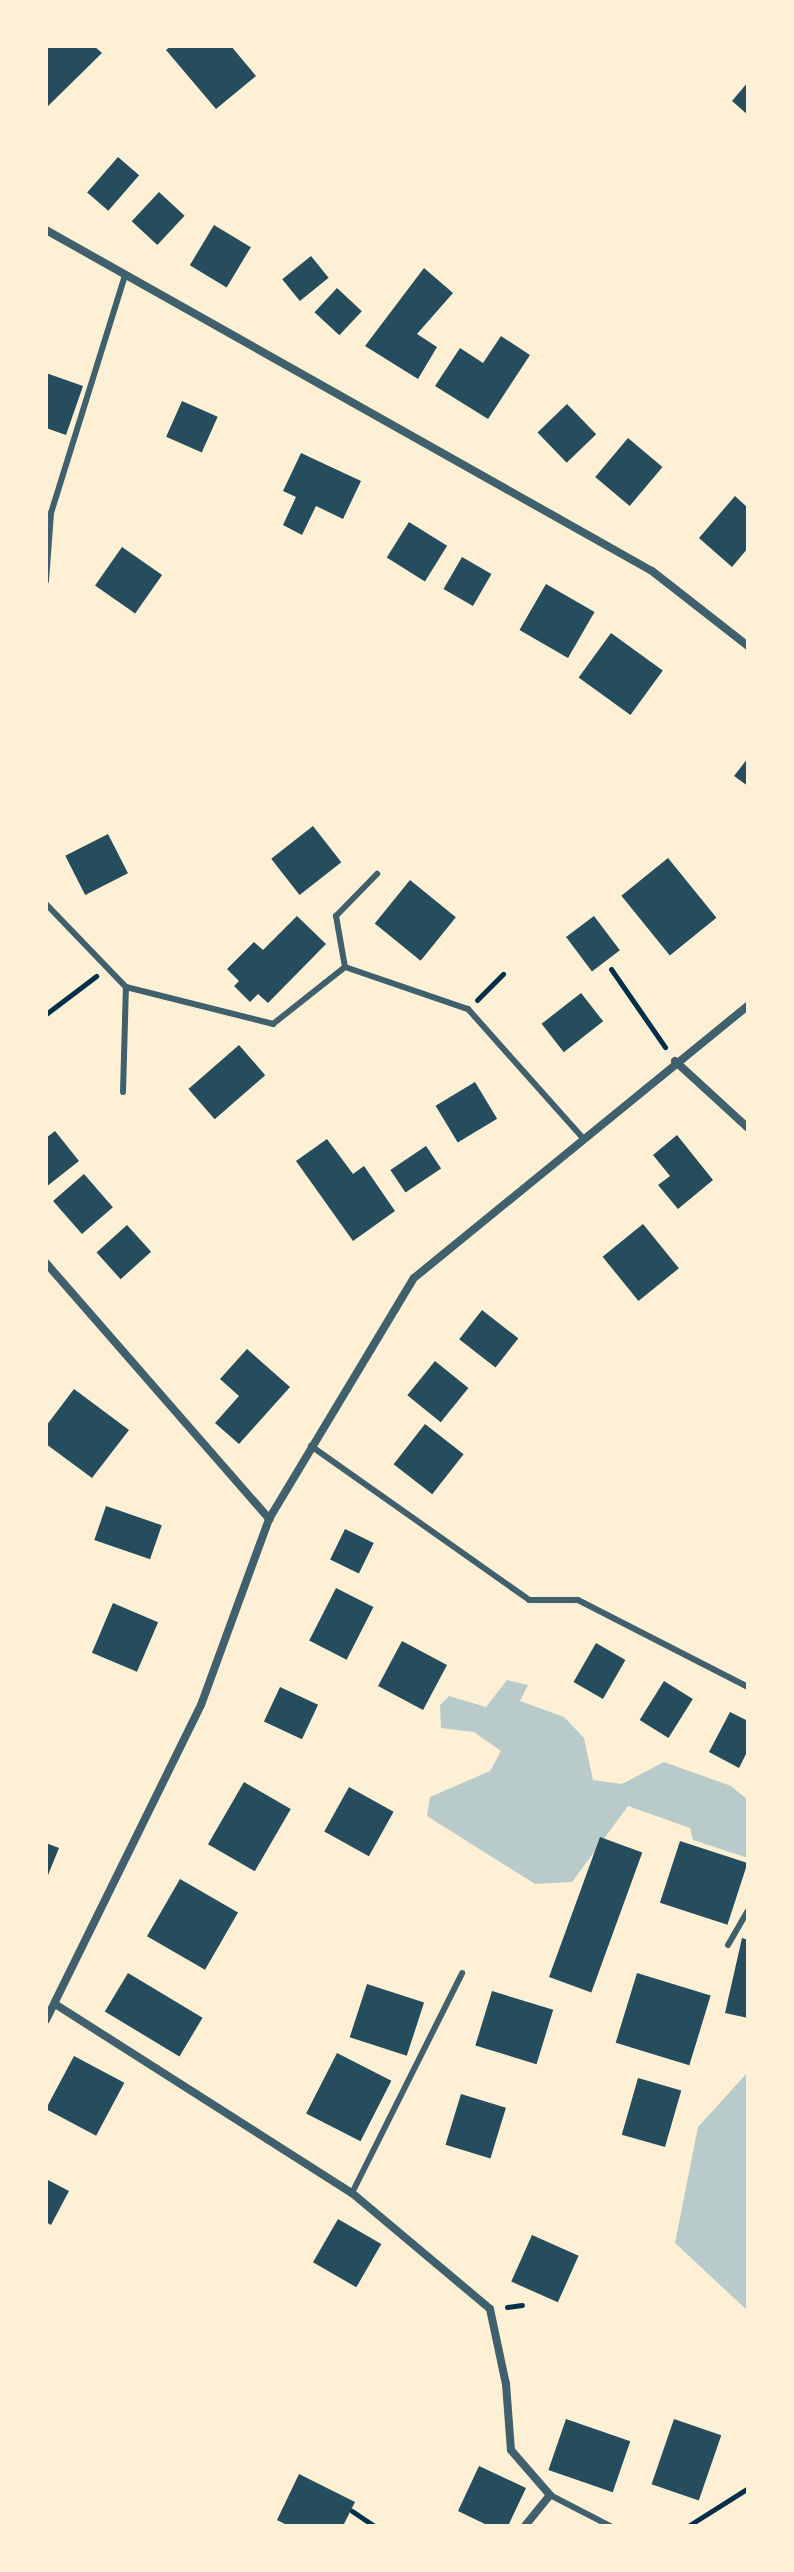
<!DOCTYPE html>
<style>
body{margin:0}
#map{position:relative;width:794px;height:2572px;overflow:hidden;background:#fdf0d5;font-family:Barlow,sans-serif}
div>[style]{position:absolute}
.green>*{inset:0;background:#b9caca}
.building>*{inset:0;background:#264d5e;transform-origin:0 0}
.path>*{height:5px;margin:-2.5px;padding:0 2.5px;transform-origin:2.5px;border-radius:2.5px;background:#003049}
.service>*{height:6px;margin:-3px;padding:0 3px;transform-origin:3px;border-radius:3px;background:#3f606c}
.minor>*{height:8px;margin:-4px;padding:0 4px;transform-origin:4px;border-radius:4px;background:#3f606c}
span{translate:-50% -50%;white-space:nowrap;text-align:center;line-height:1.15;-webkit-text-stroke:7px #fdf0d5;paint-order:stroke}
.frame{position:absolute;inset:0;border:48px solid #fdf0d5;pointer-events:none}
</style>
<div id="map">
<div class="green">
<i style="clip-path:polygon(507px 1680px,528px 1685px,520px 1701px,564px 1717px,584px 1738px,593px 1780px,622px 1784px,664px 1762px,731px 1786px,748px 1800px,748px 1858px,693px 1840px,690px 1828px,628px 1806px,572px 1882px,535px 1884px,427px 1816px,430px 1797px,490px 1771px,501px 1751px,474px 1732px,441px 1728px,440px 1705px,449px 1696px,486px 1707px)"></i>
<i style="clip-path:polygon(748px 2072px,748px 2311px,675px 2243px,698px 2127px)"></i>
</div>
<div class="building">
<i style="clip-path:polygon(46px 46px,94px 46px,102px 53px,46px 108px)"></i>
<i style="clip-path:polygon(171px 46px,231px 46px,256px 76px,216px 109px,166px 50px)"></i>
<i style="clip-path:polygon(748px 82px,748px 115px,732px 101px)"></i>
<i style="left:118px;top:157px;width:28px;height:47px;rotate:41deg"></i>
<i style="left:159px;top:192px;width:35px;height:40px;rotate:43deg"></i>
<i style="left:214px;top:225px;width:43px;height:47px;rotate:31deg"></i>
<i style="left:311px;top:256px;width:28px;height:37px;rotate:51deg"></i>
<i style="clip-path:polygon(424px 268px,453px 293px,417px 334px,437px 347px,418px 379px,365px 346px)"></i>
<i style="left:337px;top:288px;width:34px;height:33px;rotate:43deg"></i>
<i style="clip-path:polygon(501px 336px,530px 355px,488px 419px,435px 386px,460px 348px,483px 363px)"></i>
<i style="clip-path:polygon(46px 373px,83px 386px,66px 435px,46px 428px)"></i>
<i style="left:182px;top:401px;width:39px;height:39px;rotate:24deg"></i>
<i style="left:567px;top:404px;width:42px;height:41px;rotate:46deg"></i>
<i style="left:628px;top:438px;width:45px;height:51px;rotate:40deg"></i>
<i style="clip-path:polygon(301px 453px,361px 481px,343px 519px,316px 506px,302px 535px,283px 525px,296px 497px,283px 491px)"></i>
<i style="clip-path:polygon(735px 496px,748px 508px,748px 548px,732px 567px,699px 538px)"></i>
<i style="left:409px;top:522px;width:45px;height:42px;rotate:32deg"></i>
<i style="left:122px;top:547px;width:49px;height:47px;rotate:35deg"></i>
<i style="left:462px;top:557px;width:34px;height:37px;rotate:30deg"></i>
<i style="left:546px;top:584px;width:56px;height:53px;rotate:30deg"></i>
<i style="left:611px;top:633px;width:64px;height:55px;rotate:36deg"></i>
<i style="clip-path:polygon(748px 758px,748px 786px,734px 776px)"></i>
<i style="left:313px;top:826px;width:46px;height:53px;rotate:52deg"></i>
<i style="left:108px;top:834px;width:44px;height:48px;rotate:63deg"></i>
<i style="left:668px;top:858px;width:77px;height:60px;rotate:51deg"></i>
<i style="left:410px;top:880px;width:59px;height:56px;rotate:39deg"></i>
<i style="clip-path:polygon(297px 916px,326px 944px,268px 1003px,258px 994px,250px 1002px,234px 986px,239px 981px,227px 969px,254px 942px,263px 950px)"></i>
<i style="left:594px;top:916px;width:43px;height:35px;rotate:53deg"></i>
<i style="left:581px;top:993px;width:36px;height:50px;rotate:52deg"></i>
<i style="left:239px;top:1045px;width:40px;height:67px;rotate:49deg"></i>
<i style="left:475px;top:1082px;width:43px;height:46px;rotate:59deg"></i>
<i style="clip-path:polygon(55px 1131px,79px 1161px,46px 1187px,46px 1138px)"></i>
<i style="clip-path:polygon(677px 1135px,713px 1180px,678px 1209px,658px 1185px,670px 1176px,653px 1155px)"></i>
<i style="clip-path:polygon(327px 1139px,353px 1174px,364px 1166px,395px 1211px,353px 1241px,296px 1161px)"></i>
<i style="left:426px;top:1146px;width:27px;height:43px;rotate:56deg"></i>
<i style="left:84px;top:1174px;width:44px;height:41px;rotate:49deg"></i>
<i style="left:643px;top:1224px;width:57px;height:52px;rotate:51deg"></i>
<i style="left:127px;top:1225px;width:36px;height:41px;rotate:48deg"></i>
<i style="left:482px;top:1310px;width:46px;height:37px;rotate:38deg"></i>
<i style="clip-path:polygon(247px 1349px,290px 1387px,239px 1444px,215px 1423px,239px 1396px,220px 1379px)"></i>
<i style="left:435px;top:1361px;width:43px;height:44px;rotate:39deg"></i>
<i style="clip-path:polygon(74px 1389px,129px 1430px,92px 1478px,46px 1444px,46px 1426px)"></i>
<i style="left:425px;top:1424px;width:49px;height:51px;rotate:38deg"></i>
<i style="left:106px;top:1506px;width:59px;height:36px;rotate:19deg"></i>
<i style="left:345px;top:1529px;width:32px;height:34px;rotate:26deg"></i>
<i style="left:336px;top:1588px;width:42px;height:59px;rotate:27deg"></i>
<i style="left:113px;top:1603px;width:49px;height:54px;rotate:23deg"></i>
<i style="left:402px;top:1641px;width:51px;height:51px;rotate:28deg"></i>
<i style="left:596px;top:1643px;width:34px;height:45px;rotate:30deg"></i>
<i style="left:664px;top:1681px;width:34px;height:46px;rotate:32deg"></i>
<i style="left:280px;top:1687px;width:42px;height:38px;rotate:25deg"></i>
<i style="clip-path:polygon(730px 1712px,748px 1721px,748px 1750px,739px 1768px,709px 1752px)"></i>
<i style="left:244px;top:1782px;width:54px;height:72px;rotate:30deg"></i>
<i style="left:349px;top:1787px;width:51px;height:51px;rotate:29deg"></i>
<i style="left:600px;top:1837px;width:45px;height:149px;rotate:20deg"></i>
<i style="left:680px;top:1841px;width:71px;height:65px;rotate:18deg"></i>
<i style="clip-path:polygon(46px 1843px,59px 1848px,46px 1880px)"></i>
<i style="left:180px;top:1879px;width:67px;height:66px;rotate:30deg"></i>
<i style="clip-path:polygon(742px 1938px,748px 1940px,748px 2018px,725px 2013px)"></i>
<i style="left:128px;top:1973px;width:87px;height:45px;rotate:31deg"></i>
<i style="left:637px;top:1973px;width:77px;height:73px;rotate:17deg"></i>
<i style="left:367px;top:1984px;width:60px;height:56px;rotate:18deg"></i>
<i style="left:492px;top:1991px;width:64px;height:57px;rotate:17deg"></i>
<i style="left:337px;top:2053px;width:61px;height:68px;rotate:27deg"></i>
<i style="left:74px;top:2056px;width:57px;height:60px;rotate:28deg"></i>
<i style="left:638px;top:2078px;width:45px;height:59px;rotate:16deg"></i>
<i style="left:461px;top:2094px;width:47px;height:53px;rotate:17deg"></i>
<i style="clip-path:polygon(46px 2179px,69px 2191px,51px 2225px,46px 2222px)"></i>
<i style="left:338px;top:2219px;width:50px;height:50px;rotate:30deg"></i>
<i style="left:532px;top:2235px;width:51px;height:51px;rotate:24deg"></i>
<i style="left:566px;top:2419px;width:68px;height:54px;rotate:19deg"></i>
<i style="left:674px;top:2419px;width:50px;height:69px;rotate:19deg"></i>
<i style="clip-path:polygon(479px 2466px,526px 2488px,508px 2526px,489px 2526px,458px 2511px)"></i>
<i style="clip-path:polygon(299px 2474px,355px 2502px,343px 2526px,289px 2526px,277px 2520px)"></i>
</div>
<div class="path">
<i style="left:611px;top:969px;width:95px;rotate:55.3deg"></i>
<i style="left:477px;top:1000px;width:37px;rotate:-45deg"></i>
<i style="left:46px;top:1014px;width:63px;rotate:-37.2deg"></i>
<i style="left:507px;top:2307px;width:15px;rotate:-8deg"></i>
<i style="left:352px;top:2511px;width:27px;rotate:34deg"></i>
<i style="left:688px;top:2526px;width:71px;rotate:-32.3deg"></i>
</div>
<div class="service">
<i style="left:46px;top:581px;width:68px;rotate:-85.8deg"></i>
<i style="left:51px;top:513px;width:249px;rotate:-72.7deg"></i>
<i style="left:46px;top:904px;width:115px;rotate:46.1deg"></i>
<i style="left:126px;top:987px;width:152px;rotate:14.1deg"></i>
<i style="left:273px;top:1024px;width:92px;rotate:-38.4deg"></i>
<i style="left:345px;top:967px;width:130px;rotate:18.9deg"></i>
<i style="left:468px;top:1009px;width:173px;rotate:48.3deg"></i>
<i style="left:345px;top:967px;width:52px;rotate:-100deg"></i>
<i style="left:336px;top:916px;width:59px;rotate:-45.7deg"></i>
<i style="left:123px;top:1092px;width:105px;rotate:-88.4deg"></i>
<i style="left:311px;top:1446px;width:267px;rotate:35.2deg"></i>
<i style="left:529px;top:1600px;width:49px"></i>
<i style="left:578px;top:1600px;width:191px;rotate:27.1deg"></i>
<i style="left:728px;top:1945px;width:39px;rotate:-60deg"></i>
<i style="left:352px;top:2193px;width:246px;rotate:-63.4deg"></i>
<i style="left:550px;top:2495px;width:68px;rotate:27.3deg"></i>
</div>
<div class="minor">
<i style="left:46px;top:230px;width:695px;rotate:29.37deg"></i>
<i style="left:652px;top:571px;width:122px;rotate:38deg"></i>
<i style="left:675px;top:1061px;width:99px;rotate:42.5deg"></i>
<i style="left:46px;top:1263px;width:340px;rotate:48.9deg"></i>
<i style="left:55px;top:2004px;width:352px;rotate:32.5deg"></i>
<i style="left:352px;top:2193px;width:180px;rotate:40deg"></i>
<i style="left:490px;top:2309px;width:77px;rotate:78deg"></i>
<i style="left:506px;top:2384px;width:66px;rotate:85.7deg"></i>
<i style="left:511px;top:2450px;width:60px;rotate:49.1deg"></i>
<i style="left:550px;top:2495px;width:40px;rotate:129deg"></i>
<i style="left:46px;top:2020px;width:351px;rotate:-63.8deg"></i>
<i style="left:201px;top:1705px;width:198px;rotate:-69.9deg"></i>
<i style="left:269px;top:1519px;width:281px;rotate:-59deg"></i>
<i style="left:414px;top:1278px;width:431px;rotate:-39.2deg"></i>
</div>
<div class="frame"></div>
</div>
